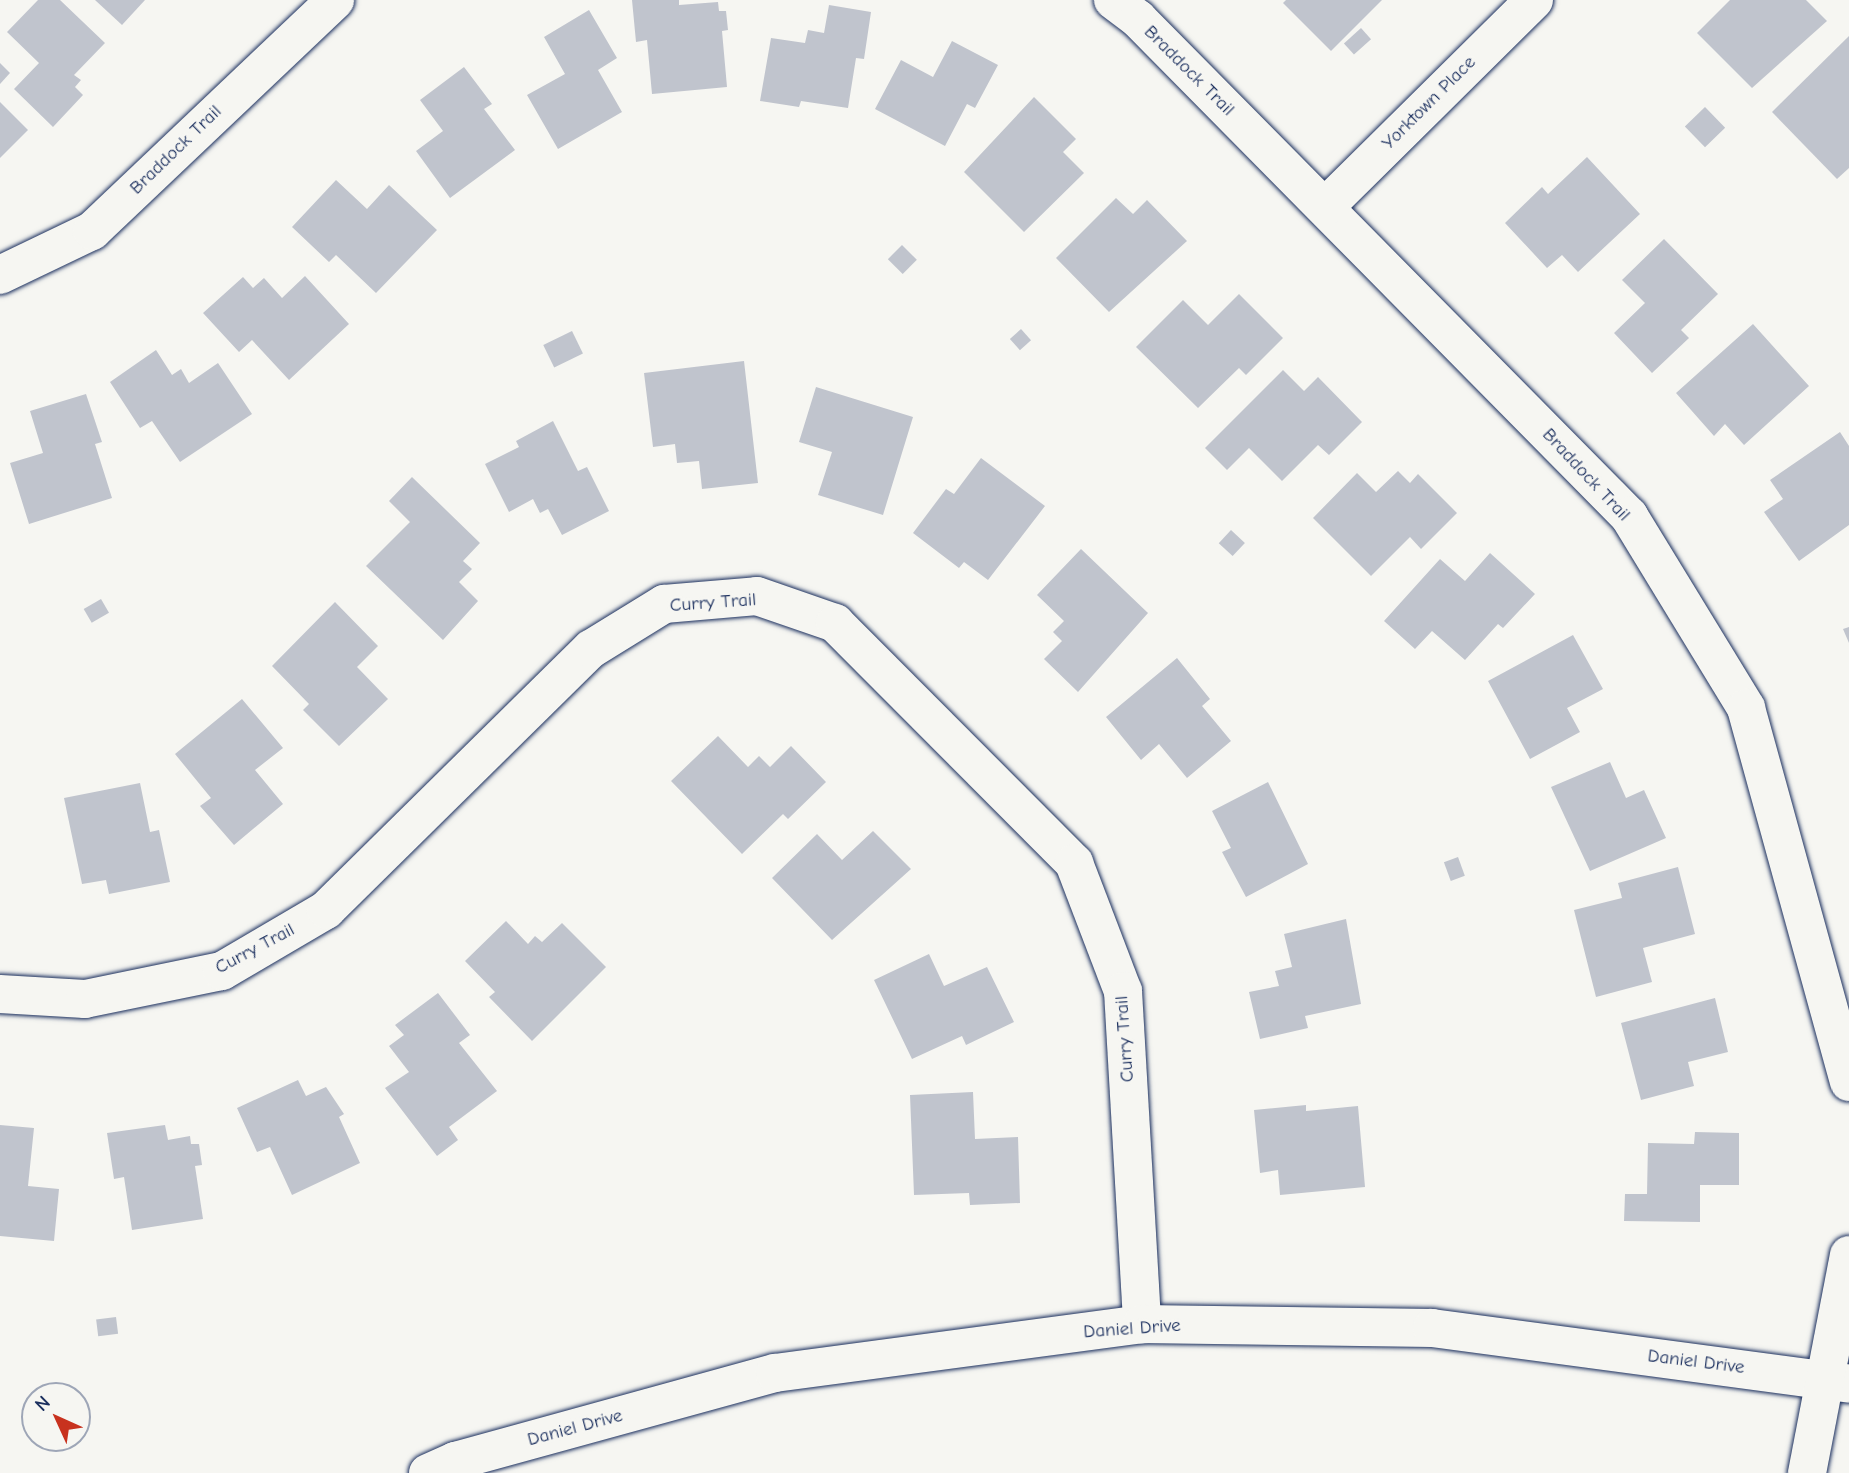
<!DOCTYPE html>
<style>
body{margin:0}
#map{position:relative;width:1849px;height:1473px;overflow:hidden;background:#f6f6f2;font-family:"Comic Neue",sans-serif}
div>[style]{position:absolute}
.building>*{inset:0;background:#c0c4cd;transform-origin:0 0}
.roads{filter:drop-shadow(0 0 2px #1b2f5e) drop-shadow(0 0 2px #1b2f5e)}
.minor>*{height:38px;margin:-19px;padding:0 19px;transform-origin:19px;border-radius:19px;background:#f6f6f2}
span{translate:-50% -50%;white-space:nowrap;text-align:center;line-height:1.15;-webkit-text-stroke:6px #f6f6f2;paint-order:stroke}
.street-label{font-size:19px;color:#1b2f5e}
.north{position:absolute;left:21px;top:1382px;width:70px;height:70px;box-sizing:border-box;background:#f6f6f2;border:2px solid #9ea6b7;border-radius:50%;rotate:315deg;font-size:19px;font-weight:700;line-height:28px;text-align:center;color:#1b2f5e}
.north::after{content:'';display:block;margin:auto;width:24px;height:32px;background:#c8321e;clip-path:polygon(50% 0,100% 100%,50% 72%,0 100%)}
</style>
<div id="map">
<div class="building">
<i style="clip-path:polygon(38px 0,60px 0,105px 43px,74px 75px,81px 80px,75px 87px,83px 95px,53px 127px,14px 89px,39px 63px,7px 32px)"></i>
<i style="clip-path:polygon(95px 0,145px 0,122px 25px)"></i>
<i style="clip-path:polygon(632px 0,679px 0,679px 5px,718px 2px,719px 11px,726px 11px,728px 30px,722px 31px,727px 87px,652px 94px,647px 40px,636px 42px)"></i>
<i style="clip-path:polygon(1286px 0,1382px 0,1331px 51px,1283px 3px)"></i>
<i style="clip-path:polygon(1730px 0,1806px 0,1827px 21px,1752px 88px,1697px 33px)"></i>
<i style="clip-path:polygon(829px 5px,871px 12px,864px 59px,856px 58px,848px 108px,801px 101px,799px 107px,760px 101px,771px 38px,805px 43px,808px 30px,824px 33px)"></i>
<i style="clip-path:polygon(589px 10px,617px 58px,598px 70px,622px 112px,558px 149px,527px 95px,565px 74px,544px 37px)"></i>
<i style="left:1361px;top:28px;width:15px;height:23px;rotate:48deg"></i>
<i style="clip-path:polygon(1849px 36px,1849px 168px,1837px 179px,1772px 112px)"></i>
<i style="clip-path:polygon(952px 41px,998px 65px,975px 108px,967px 104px,945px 146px,875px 109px,901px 60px,933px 77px)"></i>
<i style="clip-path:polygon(0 63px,10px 73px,0 84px)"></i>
<i style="clip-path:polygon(464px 67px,492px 104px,484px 109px,515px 150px,450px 198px,416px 151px,443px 131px,420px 100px)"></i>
<i style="clip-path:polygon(1034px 97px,1076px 139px,1063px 152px,1084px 173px,1024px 232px,964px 172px)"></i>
<i style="clip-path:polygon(0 102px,28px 130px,0 158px)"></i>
<i style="left:1705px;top:107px;width:29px;height:28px;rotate:46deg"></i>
<i style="clip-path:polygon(1587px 157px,1640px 214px,1578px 272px,1562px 255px,1547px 268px,1505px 223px,1542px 187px,1548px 194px)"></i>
<i style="clip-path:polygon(336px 180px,367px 209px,389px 185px,437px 230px,376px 293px,336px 255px,329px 262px,292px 227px)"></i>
<i style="clip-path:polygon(1116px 198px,1133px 214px,1147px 200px,1187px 241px,1109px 312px,1056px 258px)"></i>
<i style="clip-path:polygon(1664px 239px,1718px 294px,1681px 330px,1689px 338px,1652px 373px,1614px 333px,1645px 303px,1622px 280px)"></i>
<i style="left:902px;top:245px;width:21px;height:20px;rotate:45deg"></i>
<i style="clip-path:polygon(305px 276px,349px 324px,289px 380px,252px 340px,239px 352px,203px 313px,243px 277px,253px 288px,264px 278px,282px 298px)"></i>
<i style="clip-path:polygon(1239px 294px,1283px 338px,1246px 375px,1239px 368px,1198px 408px,1136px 347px,1183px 300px,1208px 325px)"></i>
<i style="clip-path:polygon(1753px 324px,1809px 386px,1744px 445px,1725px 424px,1714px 436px,1676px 393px)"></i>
<i style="left:1021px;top:329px;width:15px;height:15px;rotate:48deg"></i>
<i style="left:572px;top:331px;width:25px;height:32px;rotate:64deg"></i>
<i style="clip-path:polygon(156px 350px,172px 375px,181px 369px,189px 383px,218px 363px,252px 414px,180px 462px,152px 421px,140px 428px,110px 382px)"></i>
<i style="clip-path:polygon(744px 361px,758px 483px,702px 489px,699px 461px,677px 463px,675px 444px,653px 447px,644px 373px)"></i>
<i style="clip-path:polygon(1283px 370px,1304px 391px,1318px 377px,1362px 422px,1329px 455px,1318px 445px,1282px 481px,1249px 448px,1227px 470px,1205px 448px)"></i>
<i style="clip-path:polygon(816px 387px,913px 417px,883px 515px,818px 495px,832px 452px,799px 442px)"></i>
<i style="clip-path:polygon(86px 394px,102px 442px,95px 444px,112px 498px,29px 524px,10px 463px,43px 453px,30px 411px)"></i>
<i style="clip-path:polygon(553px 421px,578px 471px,587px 467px,609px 511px,562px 535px,548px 509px,540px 513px,533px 499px,509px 512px,485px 464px,519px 447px,516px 441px)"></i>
<i style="clip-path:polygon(1840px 432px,1849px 446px,1849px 525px,1799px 561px,1764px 512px,1783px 499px,1770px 480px)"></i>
<i style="clip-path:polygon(981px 458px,1045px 506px,988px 580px,964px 562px,959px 568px,913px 533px,946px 489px,954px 494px)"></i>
<i style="clip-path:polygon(1398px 471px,1410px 483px,1418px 474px,1457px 513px,1421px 549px,1410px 537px,1371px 576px,1313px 518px,1357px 473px,1376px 492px)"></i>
<i style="clip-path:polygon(412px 477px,480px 543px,463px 561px,472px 569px,459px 582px,478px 601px,443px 640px,366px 566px,410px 522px,389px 501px)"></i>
<i style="left:1231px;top:530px;width:19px;height:18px;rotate:43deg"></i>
<i style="clip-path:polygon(1081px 549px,1148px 613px,1078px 692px,1044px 659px,1062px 641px,1053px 632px,1064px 621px,1037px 595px)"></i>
<i style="clip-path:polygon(1490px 553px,1535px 594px,1503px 628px,1498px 624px,1465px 660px,1432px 631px,1415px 649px,1384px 621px,1440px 559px,1465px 581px)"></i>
<i style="left:101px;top:599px;width:16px;height:20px;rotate:60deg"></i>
<i style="clip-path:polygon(335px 602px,378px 646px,357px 667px,388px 699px,339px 746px,303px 710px,309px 704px,272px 666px)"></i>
<i style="clip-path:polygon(1849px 627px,1849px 643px,1843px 629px)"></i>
<i style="clip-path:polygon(1573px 635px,1603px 689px,1567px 708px,1580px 732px,1530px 759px,1488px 681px)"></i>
<i style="clip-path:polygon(1177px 658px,1210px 699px,1202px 706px,1231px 741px,1187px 778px,1159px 744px,1141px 760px,1106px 717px)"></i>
<i style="clip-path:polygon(242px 699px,283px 748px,255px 770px,283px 804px,234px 845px,200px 806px,211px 798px,175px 754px)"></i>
<i style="clip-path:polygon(718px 736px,748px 767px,759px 756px,770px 767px,791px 746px,826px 782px,788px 819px,783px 814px,742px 854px,671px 781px)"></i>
<i style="clip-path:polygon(1610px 762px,1626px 798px,1644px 790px,1666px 838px,1590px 871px,1551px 787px)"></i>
<i style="clip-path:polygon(1268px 782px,1308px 864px,1246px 897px,1222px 852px,1231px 848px,1212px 811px)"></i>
<i style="clip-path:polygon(140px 783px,150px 832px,159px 830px,170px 882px,109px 894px,106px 880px,82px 884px,64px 798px)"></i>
<i style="clip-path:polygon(873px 831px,911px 869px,832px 940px,772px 878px,817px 834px,842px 860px)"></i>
<i style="left:1458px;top:857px;width:20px;height:15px;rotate:70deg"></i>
<i style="clip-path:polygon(1678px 867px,1695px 934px,1643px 948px,1652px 982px,1596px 997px,1574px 910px,1622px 898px,1618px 883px)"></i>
<i style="clip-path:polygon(1346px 919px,1361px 1004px,1305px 1016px,1308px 1028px,1260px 1039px,1249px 992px,1279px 986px,1275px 971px,1292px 967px,1284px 934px)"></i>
<i style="clip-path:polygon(506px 921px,528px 944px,535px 936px,542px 942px,562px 923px,606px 967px,532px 1041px,489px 997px,495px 992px,465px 961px)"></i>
<i style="clip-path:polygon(929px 954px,944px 986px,987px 967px,1014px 1022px,966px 1045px,962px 1036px,912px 1059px,874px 980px)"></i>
<i style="clip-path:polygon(438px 993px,470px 1035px,459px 1043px,497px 1091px,449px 1127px,458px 1140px,437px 1156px,385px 1088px,409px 1072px,389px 1046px,404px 1035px,395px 1025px)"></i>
<i style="clip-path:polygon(1715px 998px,1728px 1052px,1688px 1062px,1694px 1086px,1641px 1100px,1621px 1023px)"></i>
<i style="clip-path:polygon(298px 1080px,306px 1096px,326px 1087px,344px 1114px,339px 1117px,360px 1163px,292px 1195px,270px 1147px,257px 1152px,237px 1108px)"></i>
<i style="clip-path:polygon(973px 1092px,975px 1139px,1018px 1137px,1020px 1203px,970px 1205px,969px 1193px,914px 1195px,910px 1095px)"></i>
<i style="clip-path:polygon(1306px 1105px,1306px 1111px,1358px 1106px,1365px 1187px,1280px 1195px,1278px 1170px,1260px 1173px,1254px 1110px)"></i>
<i style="clip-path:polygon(0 1125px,34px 1128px,28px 1186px,59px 1189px,54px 1241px,0 1236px)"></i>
<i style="clip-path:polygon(165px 1125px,168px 1140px,190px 1136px,191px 1144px,199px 1144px,202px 1165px,195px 1166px,203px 1219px,132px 1230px,124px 1177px,114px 1179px,107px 1133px)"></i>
<i style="clip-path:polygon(1695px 1132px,1739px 1133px,1739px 1185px,1700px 1185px,1700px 1222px,1624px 1221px,1625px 1194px,1647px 1194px,1648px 1143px,1694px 1144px)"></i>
<i style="left:116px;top:1317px;width:17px;height:20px;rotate:83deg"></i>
</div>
<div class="roads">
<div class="minor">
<i style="left:1113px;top:0;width:31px;rotate:37deg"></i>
<i style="left:1138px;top:19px;width:699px;rotate:45.35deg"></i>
<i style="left:1629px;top:516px;width:225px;rotate:58.6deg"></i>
<i style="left:1746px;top:708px;width:388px;rotate:74.6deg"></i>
<i style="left:1325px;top:207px;width:294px;rotate:-44.7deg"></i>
<i style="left:0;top:275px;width:102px;rotate:-25.6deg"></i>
<i style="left:92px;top:231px;width:335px;rotate:-43.5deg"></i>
<i style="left:0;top:994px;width:85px;rotate:3.4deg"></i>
<i style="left:85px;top:999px;width:140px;rotate:-11.6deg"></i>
<i style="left:222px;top:971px;width:121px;rotate:-30.4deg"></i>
<i style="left:326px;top:910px;width:372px;rotate:-44.6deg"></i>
<i style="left:591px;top:649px;width:86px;rotate:-31.7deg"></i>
<i style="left:664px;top:604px;width:93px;rotate:-4.9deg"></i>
<i style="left:757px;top:596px;width:83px;rotate:19.1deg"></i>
<i style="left:835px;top:623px;width:339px;rotate:45.1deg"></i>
<i style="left:1074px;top:863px;width:137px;rotate:69.1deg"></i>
<i style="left:1123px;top:991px;width:334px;rotate:86.7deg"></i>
<i style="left:428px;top:1473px;width:30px;rotate:-24deg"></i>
<i style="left:455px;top:1461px;width:332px;rotate:-15.4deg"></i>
<i style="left:775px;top:1373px;width:370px;rotate:-7.6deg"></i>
<i style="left:1142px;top:1324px;width:290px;rotate:0.8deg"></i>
<i style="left:1432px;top:1328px;width:421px;rotate:7.6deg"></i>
<i style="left:1807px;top:1473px;width:222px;rotate:-79.1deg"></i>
</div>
</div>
<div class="street-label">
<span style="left:1189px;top:71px;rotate:45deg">Braddock Trail</span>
<span style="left:1429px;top:103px;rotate:-45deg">Yorktown Place</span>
<span style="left:176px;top:150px;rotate:-44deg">Braddock Trail</span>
<span style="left:1586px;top:475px;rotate:47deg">Braddock Trail</span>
<span style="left:713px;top:603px;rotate:-4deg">Curry Trail</span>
<span style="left:255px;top:949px;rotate:-28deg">Curry Trail</span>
<span style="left:1125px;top:1039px;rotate:-94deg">Curry Trail</span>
<span style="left:1132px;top:1329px;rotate:-4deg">Daniel Drive</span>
<span style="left:1696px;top:1362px;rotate:7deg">Daniel Drive</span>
<span style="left:575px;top:1428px;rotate:-15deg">Daniel Drive</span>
</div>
<div class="north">N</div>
</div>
